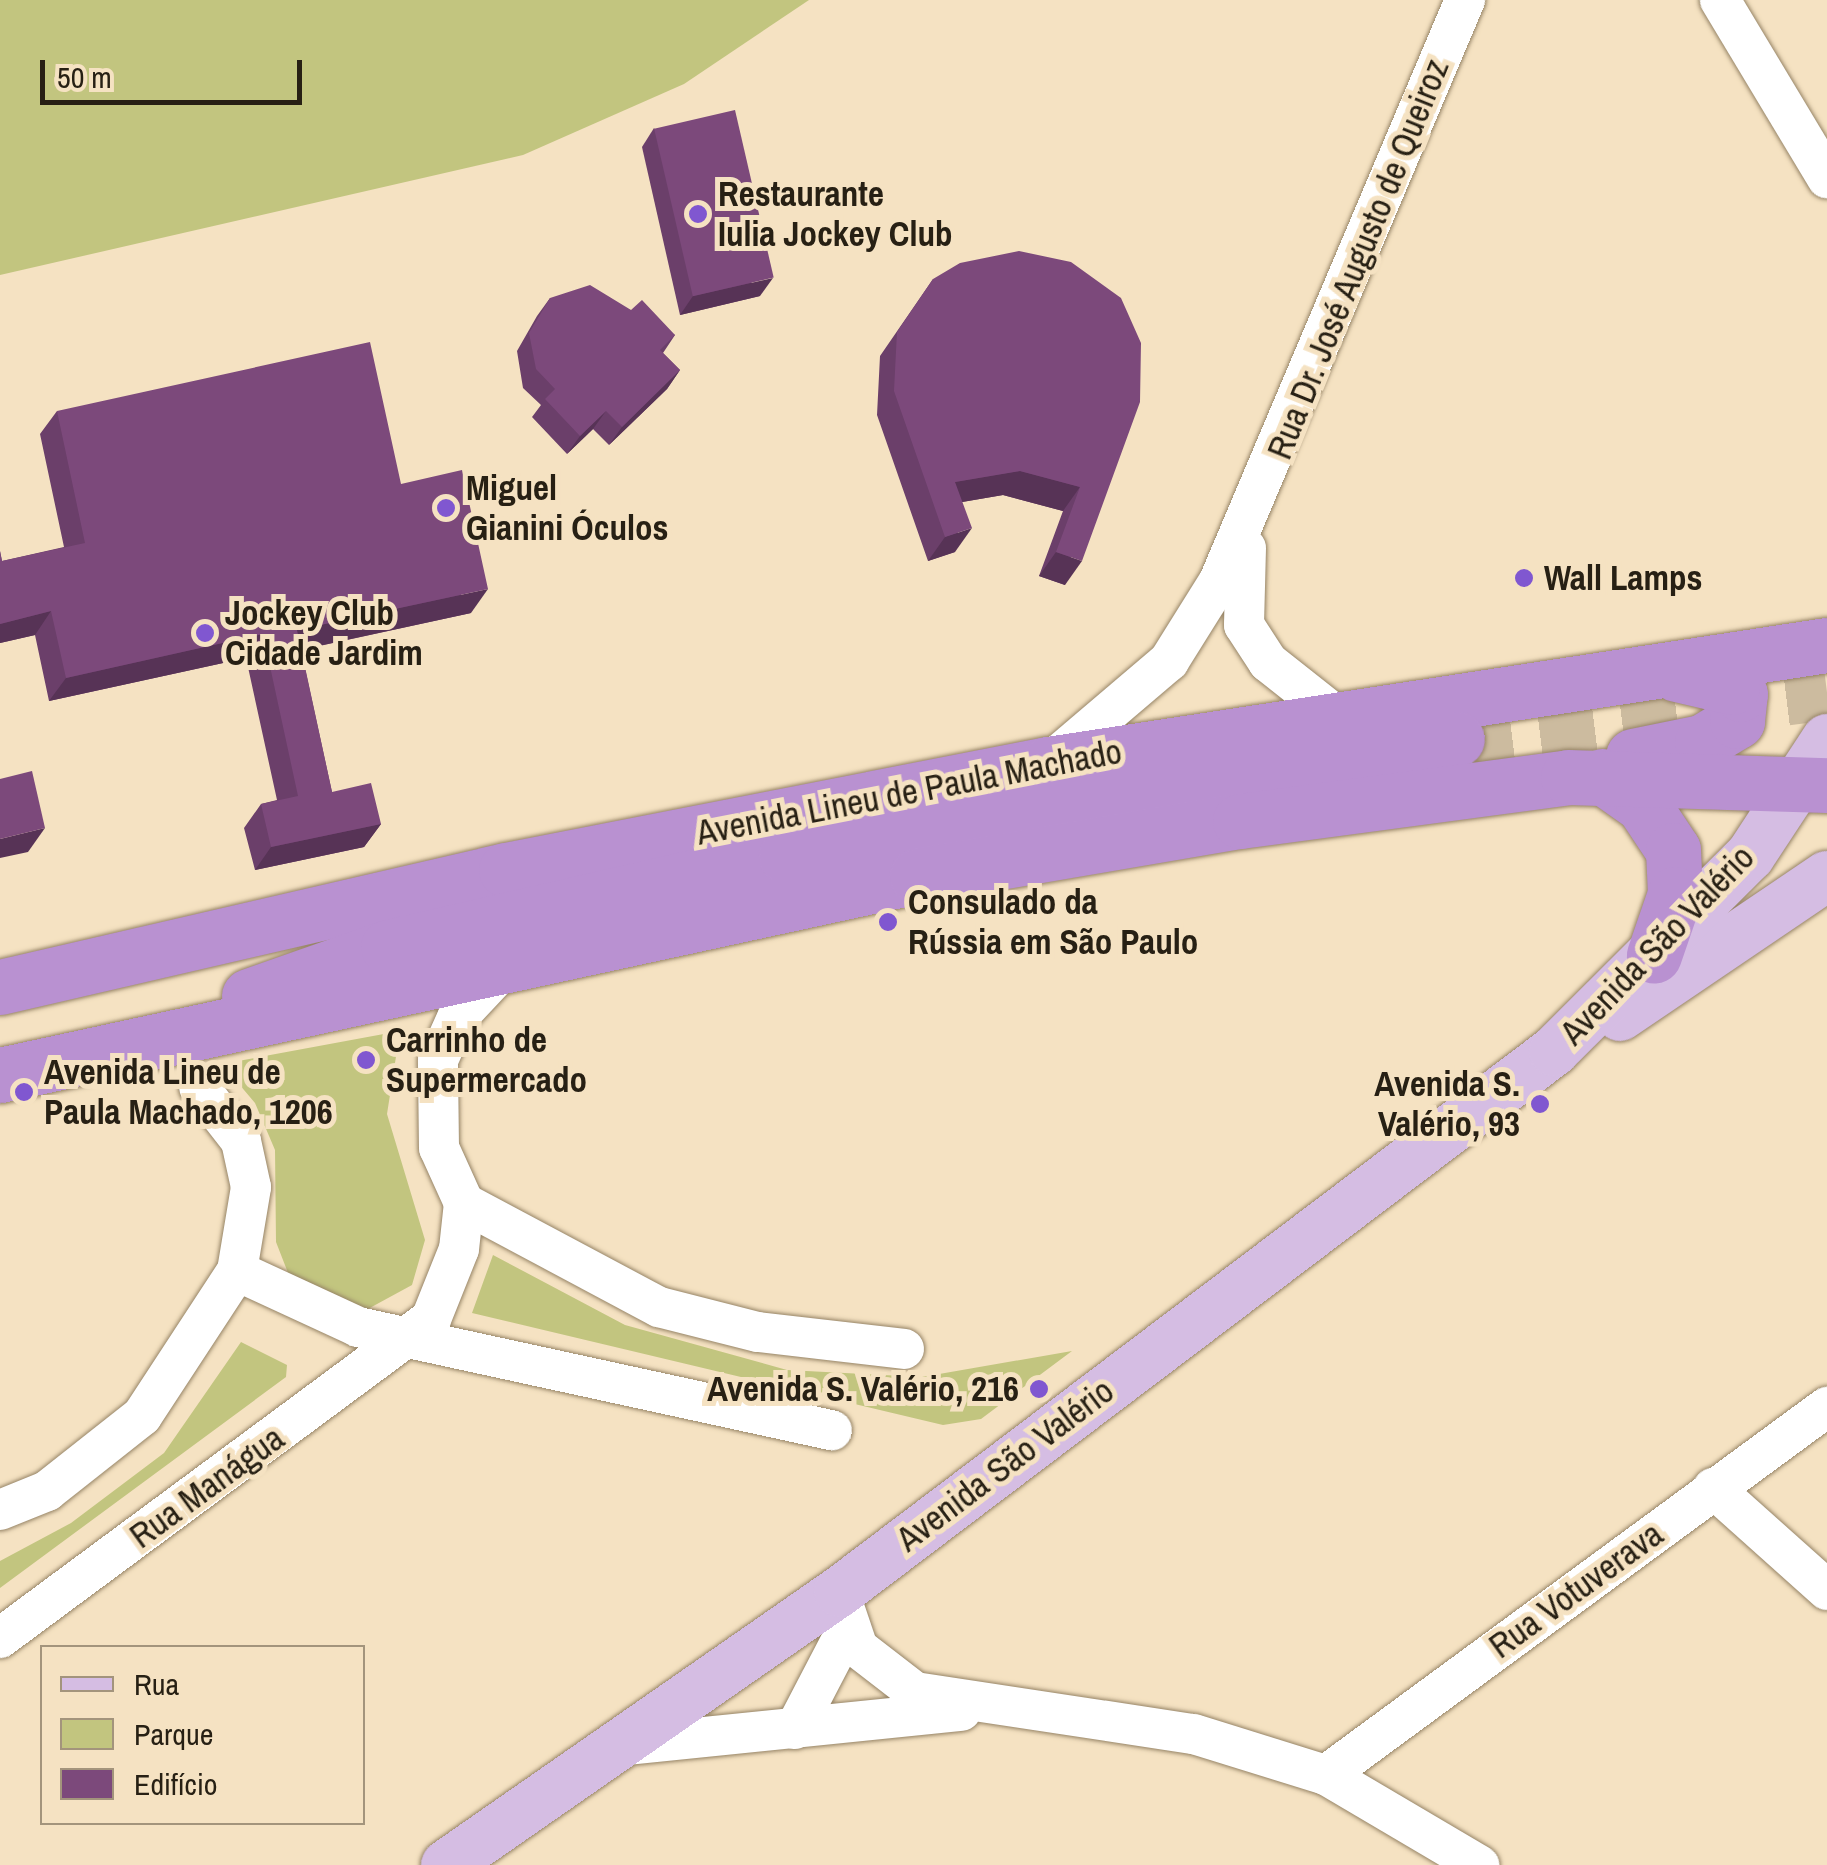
<!DOCTYPE html>
<meta charset="utf-8">
<style>
body{margin:0}
#map{position:relative;width:1827px;height:1865px;overflow:hidden;background:#f5e2c2;font-family:"Archivo Narrow",sans-serif}
div>[style]{position:absolute}
.green>*{inset:0;background:#c2c57f}
.highway-tunnel>*{height:55px;margin-top:-27.5px;transform-origin:0;background:repeating-linear-gradient(90deg,#ccbb9f 0 55px,transparent 0 83px)}
.roads{filter:drop-shadow(0 0 2px #968466) drop-shadow(0 0 2px #968466)}
.minor>*{height:40px;margin:-20px;padding:0 20px;transform-origin:20px;border-radius:20px;background:#fff}
.major>*{height:50px;margin:-25px;padding:0 25px;transform-origin:25px;border-radius:25px;background:#d5bde3}
.highway>*{height:55px;margin:-27.5px;padding:0 27.5px;transform-origin:27.5px;border-radius:27.5px;background:#b991d1}
.wall>*{inset:0;background:#6b3f6a}
.shaded-wall>*{inset:0;background:#573356}
.building>*{inset:0;background:#7c497b;transform-origin:0 0}
.dots>*{width:28px;height:28px;translate:-50% -50%;box-sizing:border-box;border:5px solid #f5e2c2;border-radius:50%}
span{translate:-50% -50%;white-space:nowrap;text-align:center;line-height:1.15;-webkit-text-stroke:10px #f5e2c2;paint-order:stroke}
.poi-label{font-size:35px;color:#272014;font-weight:700}
.left{translate:0 -50%;text-align:left}
.right{translate:-100% -50%;text-align:right}
.street-label{font-size:35px;color:#272014}
.legend{position:absolute;left:40px;top:1645px;width:325px;height:180px;box-sizing:border-box;background:#f5e2c2;border:2px solid #a3947c;margin:0;padding:12px 18px;list-style:none;font-size:30px;color:#272014}
.legend li{display:flex;align-items:center;gap:20px;height:50px}
.legend b{width:50px;border:2px solid #a3947c}
.scale{position:absolute;left:40px;top:60px;width:262px;height:45px;box-sizing:border-box;border:5px solid #272014;border-top:0;padding-left:12px;font-size:30px;line-height:35px;white-space:nowrap;color:#272014;-webkit-text-stroke:8px #f5e2c2;paint-order:stroke}
</style>
<div id="map">
<div class="green">
<i style="clip-path:polygon(0 0,809px 0,684px 84px,523px 155px,0 275px)"></i>
<i style="clip-path:polygon(400px 1031px,387px 1114px,425px 1240px,412px 1285px,366px 1310px,290px 1278px,276px 1242px,275px 1150px,255px 1103px,222px 1064px)"></i>
<i style="clip-path:polygon(493px 1255px,625px 1325px,787px 1370px,922px 1377px,1072px 1351px,981px 1419px,943px 1425px,472px 1313px)"></i>
<i style="clip-path:polygon(241px 1342px,287px 1365px,286px 1377px,0 1588px,0 1561px,71px 1523px,164px 1453px)"></i>
</div>
<div class="highway-tunnel">
<i style="left:1457px;top:739px;width:373px;rotate:-7.2deg"></i>
</div>
<div class="roads">
<div class="minor">
<i style="left:1720px;top:0;width:208px;rotate:59deg"></i>
<i style="left:1246px;top:548px;width:77px;rotate:91.5deg"></i>
<i style="left:1244px;top:625px;width:44px;rotate:57deg"></i>
<i style="left:1268px;top:662px;width:85px;rotate:38.3deg"></i>
<i style="left:1048px;top:764px;width:159px;rotate:-40.4deg"></i>
<i style="left:1169px;top:661px;width:94px;rotate:-58deg"></i>
<i style="left:1219px;top:581px;width:631px;rotate:-67.05deg"></i>
<i style="left:464px;top:1203px;width:221px;rotate:28.1deg"></i>
<i style="left:659px;top:1307px;width:102px;rotate:14.2deg"></i>
<i style="left:758px;top:1332px;width:147px;rotate:6.6deg"></i>
<i style="left:237px;top:1271px;width:133px;rotate:24.8deg"></i>
<i style="left:358px;top:1327px;width:485px;rotate:12.3deg"></i>
<i style="left:1713px;top:1488px;width:153px;rotate:41.8deg"></i>
<i style="left:0;top:1510px;width:51px;rotate:-22deg"></i>
<i style="left:47px;top:1491px;width:121px;rotate:-38.3deg"></i>
<i style="left:142px;top:1416px;width:173px;rotate:-56.8deg"></i>
<i style="left:237px;top:1271px;width:85px;rotate:-80.5deg"></i>
<i style="left:251px;top:1187px;width:47px;rotate:-102.3deg"></i>
<i style="left:241px;top:1141px;width:68px;rotate:-127.9deg"></i>
<i style="left:839px;top:1592px;width:59px;rotate:71.3deg"></i>
<i style="left:858px;top:1648px;width:72px;rotate:37.7deg"></i>
<i style="left:915px;top:1692px;width:282px;rotate:8.6deg"></i>
<i style="left:1194px;top:1734px;width:138px;rotate:17.3deg"></i>
<i style="left:1326px;top:1775px;width:178px;rotate:30.5deg"></i>
<i style="left:0;top:1638px;width:536px;rotate:-36.51deg"></i>
<i style="left:431px;top:1319px;width:75px;rotate:-68.2deg"></i>
<i style="left:459px;top:1249px;width:46px;rotate:-83.8deg"></i>
<i style="left:464px;top:1203px;width:60px;rotate:-114.4deg"></i>
<i style="left:439px;top:1148px;width:88px;rotate:-90.7deg"></i>
<i style="left:438px;top:1060px;width:46px;rotate:-65.7deg"></i>
<i style="left:457px;top:1018px;width:69px;rotate:-46.8deg"></i>
<i style="left:795px;top:1729px;width:113px;rotate:-62.5deg"></i>
<i style="left:616px;top:1746px;width:347px;rotate:-5.8deg"></i>
<i style="left:1326px;top:1775px;width:622px;rotate:-36.3deg"></i>
</div>
<div class="major">
<i style="left:1620px;top:1016px;width:250px;rotate:-34.1deg"></i>
<i style="left:446px;top:1865px;width:479px;rotate:-34.8deg"></i>
<i style="left:839px;top:1592px;width:897px;rotate:-37.11deg"></i>
<i style="left:1554px;top:1051px;width:276px;rotate:-44.9deg"></i>
<i style="left:1750px;top:856px;width:140px;rotate:-56.7deg"></i>
</div>
<div class="highway">
<i style="left:1633px;top:756px;width:70px;rotate:-11.5deg"></i>
<i style="left:1702px;top:742px;width:41px;rotate:-31deg"></i>
<i style="left:1737px;top:721px;width:27px;rotate:-84deg"></i>
<i style="left:1740px;top:694px;width:11px;rotate:-139deg"></i>
<i style="left:1732px;top:687px;width:57px;rotate:-166.9deg"></i>
<i style="left:1602px;top:776px;width:50px;rotate:35.3deg"></i>
<i style="left:1643px;top:805px;width:54px;rotate:56.3deg"></i>
<i style="left:1673px;top:850px;width:44px;rotate:87.4deg"></i>
<i style="left:1675px;top:894px;width:65px;rotate:109deg"></i>
<i style="left:0;top:987px;width:519px;rotate:-13.02deg"></i>
<i style="left:506px;top:870px;width:552px;rotate:-11.07deg"></i>
<i style="left:1048px;top:764px;width:788px;rotate:-8.69deg"></i>
<i style="left:249px;top:996px;width:147px;rotate:-19.4deg"></i>
<i style="left:388px;top:947px;width:408px;rotate:-12.9deg"></i>
<i style="left:786px;top:856px;width:681px;rotate:-9.89deg"></i>
<i style="left:0;top:1075px;width:938px;rotate:-12.24deg"></i>
<i style="left:917px;top:876px;width:328px;rotate:-9.7deg"></i>
<i style="left:1240px;top:821px;width:331px;rotate:-7.6deg"></i>
<i style="left:1568px;top:777px;width:259px;rotate:1.8deg"></i>
</div>
</div>
<div class="wall">
<i style="clip-path:polygon(654px 128px,760px 296px,680px 315px,642px 147px)"></i>
<i style="clip-path:polygon(933px 279px,1121px 298px,1065px 585px,1039px 576px,1063px 511px,1003px 495px,962px 502px,955px 552px,928px 561px,877px 415px,880px 356px)"></i>
<i style="clip-path:polygon(550px 298px,631px 310px,675px 335px,663px 353px,680px 370px,667px 389px,609px 445px,593px 429px,567px 454px,532px 417px,541px 405px,523px 388px,517px 351px,537px 316px)"></i>
<i style="clip-path:polygon(57px 411px,401px 484px,471px 613px,301px 650px,332px 792px,381px 824px,364px 847px,255px 870px,244px 828px,261px 804px,277px 800px,246px 658px,49px 701px,35px 635px,0 643px,0 551px,2px 561px,64px 547px,40px 434px)"></i>
</div>
<div class="shaded-wall">
<i style="clip-path:polygon(773px 278px,760px 296px,680px 315px,693px 296px)"></i>
<i style="clip-path:polygon(680px 370px,667px 389px,609px 445px,622px 427px)"></i>
<i style="clip-path:polygon(606px 411px,593px 429px,567px 454px,580px 436px)"></i>
<i style="clip-path:polygon(1020px 471px,1080px 487px,1063px 511px,1003px 495px,939px 506px,955px 482px)"></i>
<i style="clip-path:polygon(972px 528px,955px 552px,928px 561px,945px 537px)"></i>
<i style="clip-path:polygon(1056px 552px,1082px 561px,1065px 585px,1039px 576px)"></i>
<i style="clip-path:polygon(488px 589px,471px 613px,281px 654px,297px 630px)"></i>
<i style="clip-path:polygon(51px 611px,35px 635px,0 643px,0 624px)"></i>
<i style="clip-path:polygon(263px 634px,246px 658px,49px 701px,66px 678px)"></i>
<i style="clip-path:polygon(381px 824px,364px 847px,255px 870px,271px 847px)"></i>
<i style="clip-path:polygon(45px 828px,28px 852px,0 858px,0 839px)"></i>
</div>
<div class="building">
<i style="left:735px;top:110px;width:172px;height:83px;rotate:77deg"></i>
<i style="clip-path:polygon(1019px 251px,1071px 262px,1121px 298px,1141px 343px,1140px 402px,1082px 561px,1056px 552px,1080px 487px,1020px 471px,955px 482px,972px 528px,945px 537px,894px 391px,897px 332px,933px 279px,960px 263px)"></i>
<i style="clip-path:polygon(590px 285px,631px 310px,642px 300px,675px 335px,660px 350px,680px 370px,622px 427px,606px 411px,580px 436px,545px 399px,555px 389px,536px 369px,529px 333px,550px 298px)"></i>
<i style="clip-path:polygon(370px 342px,401px 484px,462px 470px,488px 589px,297px 630px,332px 792px,371px 783px,381px 824px,271px 847px,261px 804px,298px 796px,263px 634px,66px 678px,51px 611px,0 624px,0 551px,2px 561px,85px 543px,57px 411px)"></i>
<i style="clip-path:polygon(32px 771px,45px 828px,0 839px,0 779px)"></i>
</div>
<div class="dots">
<i style="left:698px;top:214px;background:#8057d0"></i>
<i style="left:446px;top:508px;background:#8057d0"></i>
<i style="left:1524px;top:578px;background:#8057d0"></i>
<i style="left:205px;top:633px;background:#8057d0"></i>
<i style="left:888px;top:922px;background:#8057d0"></i>
<i style="left:366px;top:1060px;background:#8057d0"></i>
<i style="left:24px;top:1092px;background:#8057d0"></i>
<i style="left:1540px;top:1104px;background:#8057d0"></i>
<i style="left:1039px;top:1389px;background:#8057d0"></i>
</div>
<div class="poi-label">
<span class="left" style="left:718px;top:214px">Restaurante<br>Iulia Jockey Club</span>
<span class="left" style="left:466px;top:508px">Miguel<br>Gianini Óculos</span>
<span class="left" style="left:1544px;top:578px">Wall Lamps</span>
<span class="left" style="left:225px;top:633px">Jockey Club<br>Cidade Jardim</span>
<span class="left" style="left:908px;top:922px">Consulado da<br>Rússia em São Paulo</span>
<span class="left" style="left:386px;top:1060px">Carrinho de<br>Supermercado</span>
<span class="left" style="left:44px;top:1092px">Avenida Lineu de<br>Paula Machado, 1206</span>
<span class="right" style="left:1520px;top:1104px">Avenida S.<br>Valério, 93</span>
<span class="right" style="left:1019px;top:1389px">Avenida S. Valério, 216</span>
</div>
<div class="street-label">
<span style="left:1358px;top:259px;rotate:-68deg">Rua Dr. José Augusto de Queiroz</span>
<span style="left:909px;top:792px;rotate:-11deg">Avenida Lineu de Paula Machado</span>
<span style="left:1657px;top:945px;rotate:-46deg">Avenida São Valério</span>
<span style="left:1005px;top:1465px;rotate:-37deg">Avenida São Valério</span>
<span style="left:207px;top:1487px;rotate:-36deg">Rua Manágua</span>
<span style="left:1576px;top:1590px;rotate:-36deg">Rua Votuverava</span>
</div>
<ul class="legend">
<li><b style="height:12px;background:#d5bde3"></b>Rua</li>
<li><b style="height:28px;background:#c2c57f"></b>Parque</li>
<li><b style="height:28px;background:#7c497b"></b>Edifício</li>
</ul>
<div class="scale">50 m</div>
</div>
